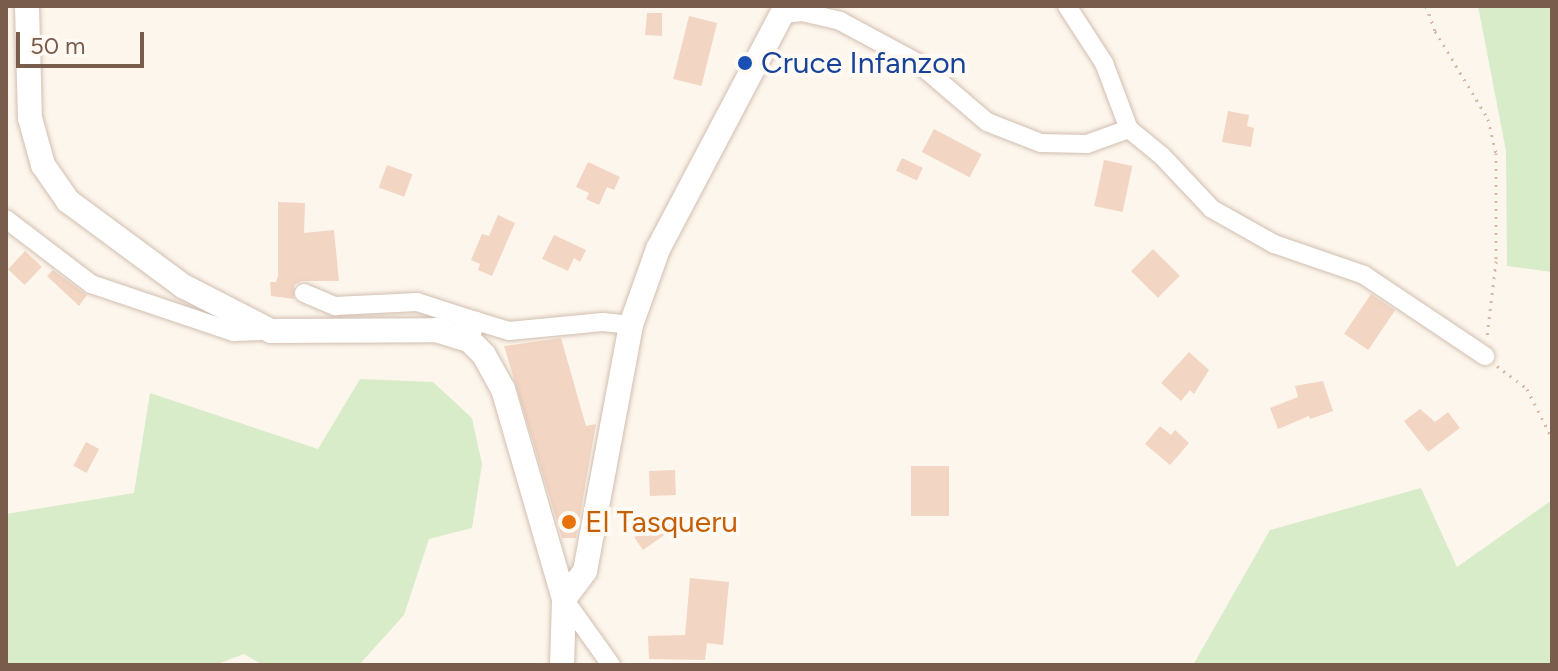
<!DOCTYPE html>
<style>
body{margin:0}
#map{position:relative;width:1558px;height:671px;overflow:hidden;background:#fdf6ec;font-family:Figtree,sans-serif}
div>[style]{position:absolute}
.green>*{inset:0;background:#d8ecc9}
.building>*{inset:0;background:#f3d5c3;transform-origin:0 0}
.path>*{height:3px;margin-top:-1.5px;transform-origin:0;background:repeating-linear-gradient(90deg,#d9b8a5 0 2px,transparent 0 8px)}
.roads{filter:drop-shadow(0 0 2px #d1beb0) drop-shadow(0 0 2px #d1beb0)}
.street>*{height:18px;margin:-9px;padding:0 9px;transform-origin:9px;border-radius:9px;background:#fff}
.secondary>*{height:24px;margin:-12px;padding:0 12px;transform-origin:12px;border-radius:12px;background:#fff}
.dots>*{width:22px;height:22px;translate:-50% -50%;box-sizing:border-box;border:4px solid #fffaf3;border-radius:50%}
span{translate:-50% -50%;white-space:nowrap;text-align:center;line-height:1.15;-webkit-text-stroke:8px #fffaf3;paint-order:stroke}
.transit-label{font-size:30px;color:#164399}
.left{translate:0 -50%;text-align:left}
.food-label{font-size:30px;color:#c56008}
.frame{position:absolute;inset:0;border:8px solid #7a5c4d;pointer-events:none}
.scale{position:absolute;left:16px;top:32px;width:128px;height:36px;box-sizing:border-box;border:4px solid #7a5c4d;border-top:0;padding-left:10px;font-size:24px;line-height:28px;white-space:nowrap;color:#7a5c4d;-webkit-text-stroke:6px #fffaf3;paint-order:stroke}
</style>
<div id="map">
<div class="green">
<i style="clip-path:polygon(1478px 6px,1552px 6px,1552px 272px,1507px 266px,1506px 151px)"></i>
<i style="clip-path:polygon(360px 379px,433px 382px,472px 418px,482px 464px,472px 528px,429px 539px,404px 615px,359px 665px,263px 665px,244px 654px,215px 665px,6px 665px,6px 514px,134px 493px,150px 393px,318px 449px)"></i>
<i style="clip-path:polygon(1421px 488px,1457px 567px,1552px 500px,1552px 665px,1193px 665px,1270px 530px)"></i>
</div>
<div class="building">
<i style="clip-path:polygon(647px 13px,662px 13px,662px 36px,645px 35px)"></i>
<i style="left:689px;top:16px;width:29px;height:65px;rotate:14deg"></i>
<i style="clip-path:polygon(1228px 111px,1249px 115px,1247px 126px,1254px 128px,1251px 147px,1222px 142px)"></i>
<i style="left:934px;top:129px;width:54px;height:26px;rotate:28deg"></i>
<i style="left:902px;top:158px;width:23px;height:14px;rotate:25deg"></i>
<i style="left:1104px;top:160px;width:29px;height:47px;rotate:12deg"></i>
<i style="clip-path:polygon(588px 162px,620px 177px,614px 190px,607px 187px,599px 205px,586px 199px,589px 193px,576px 187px)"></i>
<i style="left:387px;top:165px;width:27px;height:24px;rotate:20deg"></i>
<i style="clip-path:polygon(278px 202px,305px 203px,304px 233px,334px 230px,339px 281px,302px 281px,294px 285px,294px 299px,271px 296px,270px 282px,276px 282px,278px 276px)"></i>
<i style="clip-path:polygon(498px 215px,515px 223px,492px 276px,478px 270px,480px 264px,471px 260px,482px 234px,489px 236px)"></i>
<i style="clip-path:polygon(554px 235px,586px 250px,580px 262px,574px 258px,568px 271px,542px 259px)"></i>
<i style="left:1153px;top:249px;width:38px;height:31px;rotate:45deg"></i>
<i style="left:25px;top:251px;width:23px;height:25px;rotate:43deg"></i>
<i style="clip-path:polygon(53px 270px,87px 295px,79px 306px,47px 276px)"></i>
<i style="left:1371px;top:294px;width:29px;height:48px;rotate:34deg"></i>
<i style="clip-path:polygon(561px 338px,586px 426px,596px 424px,576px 538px,562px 538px,504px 346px)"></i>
<i style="clip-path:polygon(1189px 352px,1209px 370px,1194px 394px,1190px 390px,1181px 401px,1161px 383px)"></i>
<i style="clip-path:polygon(1323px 381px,1333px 411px,1310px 419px,1309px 416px,1278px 429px,1270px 408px,1298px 397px,1295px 386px)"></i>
<i style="clip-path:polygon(1420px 409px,1435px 422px,1448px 412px,1460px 428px,1428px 452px,1404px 421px)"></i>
<i style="clip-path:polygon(1160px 426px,1171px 435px,1175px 430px,1189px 443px,1170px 465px,1145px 444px)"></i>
<i style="left:86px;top:442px;width:15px;height:27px;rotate:28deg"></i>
<i style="left:911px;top:466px;width:38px;height:50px"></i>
<i style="left:675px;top:470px;width:25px;height:26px;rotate:88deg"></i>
<i style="clip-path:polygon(675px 522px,677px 526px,643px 550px,634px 537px)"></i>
<i style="clip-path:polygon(690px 578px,729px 582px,723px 645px,707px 643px,705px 660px,649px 659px,648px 636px,685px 635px)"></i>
</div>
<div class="path">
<i style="left:1426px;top:6px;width:27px;rotate:70deg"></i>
<i style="left:1435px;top:31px;width:103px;rotate:58.9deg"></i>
<i style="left:1488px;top:119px;width:35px;rotate:77deg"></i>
<i style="left:1496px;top:153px;width:108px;rotate:90deg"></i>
<i style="left:1496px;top:261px;width:76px;rotate:96.8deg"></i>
<i style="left:1497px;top:366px;width:38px;rotate:37deg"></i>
<i style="left:1527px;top:389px;width:55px;rotate:63deg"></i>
</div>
<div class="roads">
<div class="street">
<i style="left:1067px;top:6px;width:68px;rotate:57deg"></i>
<i style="left:1104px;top:63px;width:71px;rotate:69.3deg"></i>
<i style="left:784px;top:14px;width:18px;rotate:-6deg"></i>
<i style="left:802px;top:12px;width:39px;rotate:13deg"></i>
<i style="left:840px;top:21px;width:89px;rotate:28.3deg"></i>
<i style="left:918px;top:63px;width:91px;rotate:40.5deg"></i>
<i style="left:987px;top:122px;width:58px;rotate:21.3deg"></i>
<i style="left:1041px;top:143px;width:46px;rotate:1.2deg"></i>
<i style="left:1087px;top:144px;width:45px;rotate:-19.7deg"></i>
<i style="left:1129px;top:129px;width:43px;rotate:39.3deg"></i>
<i style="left:1162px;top:156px;width:73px;rotate:46.7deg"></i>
<i style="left:1212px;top:209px;width:71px;rotate:29.4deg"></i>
<i style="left:1274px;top:244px;width:95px;rotate:19deg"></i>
<i style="left:1364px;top:275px;width:146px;rotate:33.8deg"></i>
<i style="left:6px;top:219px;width:107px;rotate:37.4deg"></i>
<i style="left:91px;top:284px;width:151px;rotate:18.6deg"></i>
<i style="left:234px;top:332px;width:35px;rotate:-2deg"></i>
<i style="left:304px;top:293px;width:34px;rotate:23deg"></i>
<i style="left:335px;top:306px;width:82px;rotate:-2.8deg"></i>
<i style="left:417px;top:302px;width:62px;rotate:17.9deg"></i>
<i style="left:472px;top:333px;width:13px;rotate:-72deg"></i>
<i style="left:476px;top:321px;width:34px;rotate:17deg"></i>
<i style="left:509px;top:331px;width:94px;rotate:-5.5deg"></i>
<i style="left:603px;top:322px;width:28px;rotate:6deg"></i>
<i style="left:564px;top:599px;width:81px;rotate:54.5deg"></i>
</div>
<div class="secondary">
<i style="left:27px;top:6px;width:112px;rotate:88.5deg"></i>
<i style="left:30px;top:118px;width:49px;rotate:74.5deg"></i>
<i style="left:43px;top:165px;width:44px;rotate:55.2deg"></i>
<i style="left:68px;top:201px;width:143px;rotate:36.5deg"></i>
<i style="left:183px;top:286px;width:99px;rotate:27.1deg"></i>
<i style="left:271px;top:331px;width:165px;rotate:-0.3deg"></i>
<i style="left:436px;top:330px;width:34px;rotate:17deg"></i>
<i style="left:469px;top:340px;width:21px;rotate:45deg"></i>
<i style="left:484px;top:355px;width:39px;rotate:61deg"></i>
<i style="left:503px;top:389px;width:219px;rotate:73.8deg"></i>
<i style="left:564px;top:599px;width:66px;rotate:91.7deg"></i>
<i style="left:564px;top:599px;width:35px;rotate:-53deg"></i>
<i style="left:585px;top:571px;width:250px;rotate:-79.4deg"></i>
<i style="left:631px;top:325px;width:81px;rotate:-70.4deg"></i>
<i style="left:658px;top:249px;width:275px;rotate:-62.2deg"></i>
</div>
</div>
<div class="dots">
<i style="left:745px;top:63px;background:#1a4fb4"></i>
<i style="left:569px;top:522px;background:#e8710a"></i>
</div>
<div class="transit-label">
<span class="left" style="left:761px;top:63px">Cruce Infanzon</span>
</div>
<div class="food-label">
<span class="left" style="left:585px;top:522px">El Tasqueru</span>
</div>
<div class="frame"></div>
<div class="scale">50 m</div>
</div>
